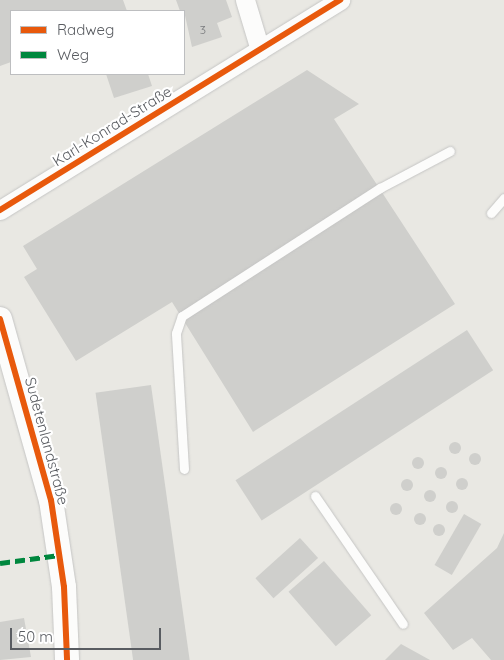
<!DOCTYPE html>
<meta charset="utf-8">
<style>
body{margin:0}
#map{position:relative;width:504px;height:660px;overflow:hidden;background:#e9e8e3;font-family:Quicksand,sans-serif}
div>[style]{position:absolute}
.building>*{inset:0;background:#cfcfcc;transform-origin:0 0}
.round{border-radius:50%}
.roads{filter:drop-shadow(0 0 1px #c5c5c4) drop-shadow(0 0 1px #c5c5c4)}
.service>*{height:9px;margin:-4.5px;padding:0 4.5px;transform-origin:4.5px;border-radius:4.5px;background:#fcfcfb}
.minor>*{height:19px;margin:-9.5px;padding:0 9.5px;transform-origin:9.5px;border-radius:9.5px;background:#fcfcfb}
.tertiary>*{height:24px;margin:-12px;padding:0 12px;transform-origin:12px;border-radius:12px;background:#fcfcfb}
.quiet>*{height:5px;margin-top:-2.5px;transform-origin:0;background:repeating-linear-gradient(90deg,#00873e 0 10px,transparent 0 15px)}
.cycleway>*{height:6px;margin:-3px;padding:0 3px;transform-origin:3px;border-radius:3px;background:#e8590c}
span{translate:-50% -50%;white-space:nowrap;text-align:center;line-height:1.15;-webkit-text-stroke:4.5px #fff;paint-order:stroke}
.number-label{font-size:12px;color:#787a7d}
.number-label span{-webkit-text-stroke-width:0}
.street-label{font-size:15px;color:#595c61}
.legend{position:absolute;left:10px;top:10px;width:175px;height:65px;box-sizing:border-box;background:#fff;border:1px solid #bdbec0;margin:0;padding:6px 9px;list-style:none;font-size:15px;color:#595c61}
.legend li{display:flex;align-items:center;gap:10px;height:25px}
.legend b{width:25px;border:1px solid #bdbec0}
.scale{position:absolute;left:10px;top:628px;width:151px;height:22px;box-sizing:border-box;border:2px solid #595c61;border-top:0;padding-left:6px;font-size:15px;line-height:18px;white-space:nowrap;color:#595c61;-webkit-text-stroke:4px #fff;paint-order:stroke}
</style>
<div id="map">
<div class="building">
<i style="clip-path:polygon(0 0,123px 0,127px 11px,11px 11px,11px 62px,0 66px)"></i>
<i style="clip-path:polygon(176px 0,226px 0,232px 17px,217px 23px,222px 37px,192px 47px,184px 11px,180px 11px)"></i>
<i style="clip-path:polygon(307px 70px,359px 104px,334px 119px,455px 304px,253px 432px,172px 302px,76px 361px,24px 277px,37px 269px,23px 246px)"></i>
<i style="clip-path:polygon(106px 74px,148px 74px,152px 86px,114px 98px)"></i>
<i style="left:467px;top:330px;width:48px;height:276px;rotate:57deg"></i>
<i style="left:151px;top:385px;width:278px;height:56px;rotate:82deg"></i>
<i class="round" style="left:449px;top:442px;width:12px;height:12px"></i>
<i class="round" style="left:469px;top:453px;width:12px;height:12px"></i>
<i class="round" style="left:412px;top:457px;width:12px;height:12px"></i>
<i class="round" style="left:435px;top:467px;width:12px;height:12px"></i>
<i class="round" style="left:456px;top:478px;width:12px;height:12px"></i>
<i class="round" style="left:401px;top:479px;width:12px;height:12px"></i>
<i class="round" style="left:424px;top:490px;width:12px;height:12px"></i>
<i class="round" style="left:446px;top:501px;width:12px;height:12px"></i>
<i class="round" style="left:390px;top:503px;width:12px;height:12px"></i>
<i class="round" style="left:414px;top:513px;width:12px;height:12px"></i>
<i style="left:464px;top:514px;width:20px;height:59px;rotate:30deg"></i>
<i class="round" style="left:433px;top:524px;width:12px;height:12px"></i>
<i style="clip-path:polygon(504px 533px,504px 660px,491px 660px,472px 638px,453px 650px,424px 613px,497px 548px)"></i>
<i style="left:300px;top:538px;width:27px;height:60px;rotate:48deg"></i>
<i style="left:324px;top:561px;width:72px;height:47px;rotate:49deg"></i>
<i style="clip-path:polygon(24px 618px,31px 657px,0 660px,0 622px)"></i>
<i style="clip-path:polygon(401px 644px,430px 660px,385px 660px)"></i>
</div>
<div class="roads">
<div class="service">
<i style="left:491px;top:213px;width:20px;rotate:-49deg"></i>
<i style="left:184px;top:469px;width:136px;rotate:-93.4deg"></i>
<i style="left:176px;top:333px;width:18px;rotate:-71deg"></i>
<i style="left:182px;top:316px;width:236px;rotate:-32.9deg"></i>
<i style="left:380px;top:188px;width:79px;rotate:-27.9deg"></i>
<i style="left:315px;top:496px;width:155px;rotate:55.5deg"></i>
</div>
<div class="minor">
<i style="left:245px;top:0;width:52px;rotate:73.3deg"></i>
<i style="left:0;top:210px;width:400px;rotate:-31.7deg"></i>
</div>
<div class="tertiary">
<i style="left:0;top:319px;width:188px;rotate:74.3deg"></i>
<i style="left:51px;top:500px;width:88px;rotate:81.5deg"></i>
<i style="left:64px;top:587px;width:73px;rotate:87.6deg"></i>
</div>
</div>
<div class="quiet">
<i style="left:0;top:563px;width:60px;rotate:-7.7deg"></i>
</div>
<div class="cycleway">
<i style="left:0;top:210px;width:400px;rotate:-31.7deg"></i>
<i style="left:0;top:319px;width:188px;rotate:74.3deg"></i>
<i style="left:51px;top:500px;width:88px;rotate:81.5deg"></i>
<i style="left:64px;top:587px;width:73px;rotate:87.6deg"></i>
</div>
<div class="number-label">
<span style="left:203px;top:30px">3</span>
</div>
<div class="street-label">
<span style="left:112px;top:126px;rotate:-32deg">Karl-Konrad-Straße</span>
<span style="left:47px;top:441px;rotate:75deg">Sudetenlandstraße</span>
</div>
<ul class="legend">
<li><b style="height:6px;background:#e8590c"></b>Radweg</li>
<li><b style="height:6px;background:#00873e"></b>Weg</li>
</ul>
<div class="scale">50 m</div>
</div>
